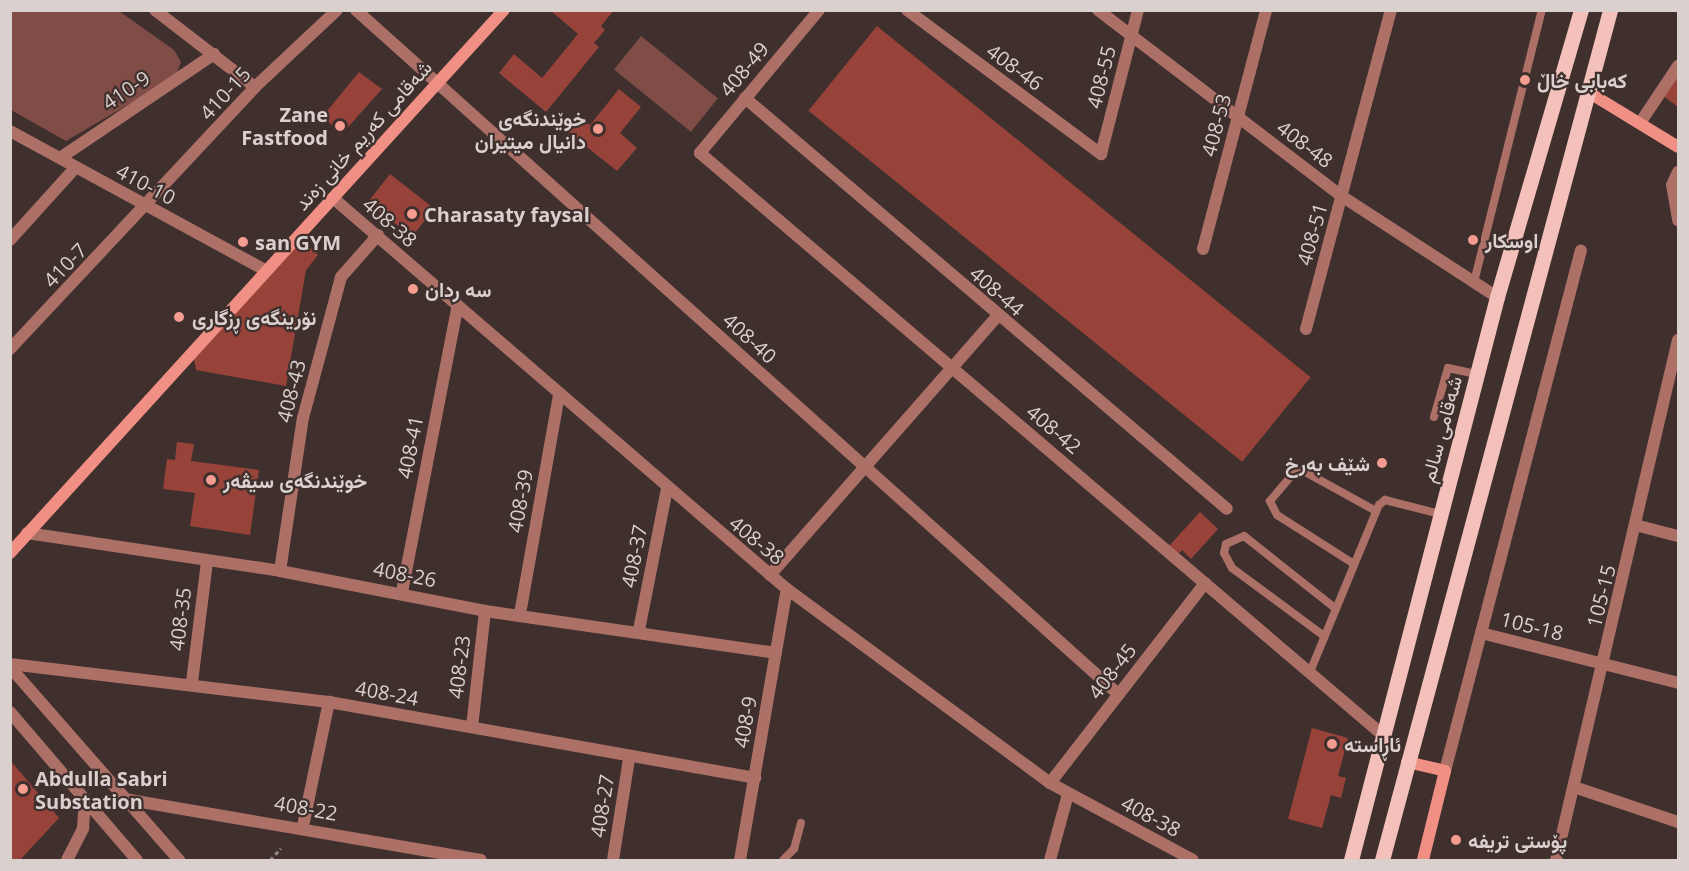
<!DOCTYPE html>
<meta charset="utf-8">
<style>
body{margin:0}
#map{position:relative;width:1689px;height:871px;overflow:hidden;background:#3f302e;font-family:"Open Sans",Vazirmatn,sans-serif}
div>[style]{position:absolute}
.green>*{inset:0;background:#804d46;transform-origin:0 0}
.building>*{inset:0;background:#98433a;transform-origin:0 0}
.path>*{height:3px;margin-top:-1.5px;transform-origin:0;background:repeating-linear-gradient(90deg,#918583 0 4.5px,transparent 0 7.5px)}
.lane>*{height:8px;margin:-4px;padding:0 4px;transform-origin:4px;border-radius:4px;background:#ac7067}
.street>*{height:12px;margin:-6px;padding:0 6px;transform-origin:6px;border-radius:6px;background:#ac7067}
.secondary>*{height:12px;margin:-6px;padding:0 6px;transform-origin:6px;border-radius:6px;background:#f08f83}
.primary>*{height:15px;margin:-7.5px;padding:0 7.5px;transform-origin:7.5px;border-radius:7.5px;background:#f4c1ba}
.dots>*{width:16px;height:16px;translate:-50% -50%;box-sizing:border-box;border:3px solid #3f302e;border-radius:50%}
span{translate:-50% -50%;white-space:nowrap;text-align:center;line-height:1.15;-webkit-text-stroke:4.5px #3f302e;paint-order:stroke}
.street-label{font-size:20px;color:#dad1cf}
.poi-label{font-size:20px;color:#dad1cf;font-weight:700}
.left{translate:0 -50%;text-align:left}
.right{translate:-100% -50%;text-align:right}
.frame{position:absolute;inset:0;border:12px solid #dad1cf;pointer-events:none}
</style>
<div id="map">
<div class="green">
<i style="clip-path:polygon(11px 11px,119px 11px,174px 50px,181px 62px,175px 77px,66px 141px,11px 110px)"></i>
<i style="left:641px;top:36px;width:99px;height:43px;rotate:39deg"></i>
</div>
<div class="building">
<i style="clip-path:polygon(550px 10px,614px 10px,601px 26px,605px 30px,594px 43px,599px 47px,546px 112px,499px 73px,514px 54px,542px 78px,578px 34px)"></i>
<i style="left:877px;top:26px;width:558px;height:109px;rotate:39deg"></i>
<i style="clip-path:polygon(359px 72px,382px 89px,341px 135px,323px 116px)"></i>
<i style="clip-path:polygon(1678px 72px,1678px 107px,1662px 95px)"></i>
<i style="clip-path:polygon(619px 89px,641px 107px,620px 133px,637px 148px,617px 171px,568px 132px,580px 117px,590px 125px)"></i>
<i style="left:390px;top:174px;width:56px;height:36px;rotate:38deg"></i>
<i style="clip-path:polygon(302px 240px,318px 255px,306px 270px,286px 386px,196px 370px,194px 359px)"></i>
<i style="clip-path:polygon(177px 442px,194px 444px,191px 461px,259px 470px,250px 535px,190px 526px,195px 493px,163px 489px,167px 459px,175px 460px)"></i>
<i style="clip-path:polygon(1200px 512px,1218px 529px,1191px 559px,1182px 550px,1177px 555px,1168px 547px)"></i>
<i style="clip-path:polygon(1312px 728px,1348px 738px,1338px 776px,1346px 778px,1341px 798px,1331px 795px,1322px 828px,1288px 819px)"></i>
<i style="clip-path:polygon(10px 760px,59px 818px,20px 860px,10px 860px)"></i>
</div>
<div class="path">
<i style="left:270px;top:860px;width:16px;rotate:-47deg"></i>
</div>
<div class="lane">
<i style="left:1474px;top:282px;width:280px;rotate:-76deg"></i>
<i style="left:1434px;top:417px;width:51px;rotate:-74.1deg"></i>
<i style="left:1448px;top:368px;width:30px;rotate:12deg"></i>
<i style="left:1354px;top:564px;width:91px;rotate:-147.5deg"></i>
<i style="left:1277px;top:515px;width:16px;rotate:-117deg"></i>
<i style="left:1270px;top:501px;width:43px;rotate:-49.7deg"></i>
<i style="left:1298px;top:468px;width:89px;rotate:28.9deg"></i>
<i style="left:1324px;top:636px;width:114px;rotate:-143.5deg"></i>
<i style="left:1232px;top:568px;width:17px;rotate:-118deg"></i>
<i style="left:1224px;top:553px;width:9px;rotate:-77deg"></i>
<i style="left:1226px;top:544px;width:20px;rotate:-24deg"></i>
<i style="left:1244px;top:536px;width:117px;rotate:38.4deg"></i>
<i style="left:1310px;top:672px;width:181px;rotate:-67.6deg"></i>
<i style="left:1379px;top:505px;width:8px;rotate:-40deg"></i>
<i style="left:1385px;top:500px;width:57px;rotate:14.3deg"></i>
<i style="left:783px;top:860px;width:16px;rotate:-45deg"></i>
<i style="left:794px;top:849px;width:27px;rotate:-75deg"></i>
</div>
<div class="street">
<i style="left:155px;top:10px;width:126px;rotate:37.6deg"></i>
<i style="left:356px;top:10px;width:1024px;rotate:41.91deg"></i>
<i style="left:819px;top:10px;width:186px;rotate:129.8deg"></i>
<i style="left:700px;top:153px;width:897px;rotate:40.44deg"></i>
<i style="left:907px;top:10px;width:242px;rotate:36.6deg"></i>
<i style="left:1101px;top:154px;width:149px;rotate:-75.6deg"></i>
<i style="left:1098px;top:10px;width:308px;rotate:37.4deg"></i>
<i style="left:1343px;top:197px;width:184px;rotate:33deg"></i>
<i style="left:745px;top:98px;width:633px;rotate:40.45deg"></i>
<i style="left:1640px;top:123px;width:69px;rotate:-56.3deg"></i>
<i style="left:10px;top:131px;width:290px;rotate:28.6deg"></i>
<i style="left:60px;top:158px;width:186px;rotate:-34deg"></i>
<i style="left:1678px;top:172px;width:14px;rotate:115deg"></i>
<i style="left:1672px;top:185px;width:36px;rotate:80deg"></i>
<i style="left:333px;top:198px;width:599px;rotate:40.74deg"></i>
<i style="left:787px;top:589px;width:327px;rotate:36.4deg"></i>
<i style="left:1050px;top:783px;width:162px;rotate:28.3deg"></i>
<i style="left:10px;top:240px;width:97px;rotate:-47.9deg"></i>
<i style="left:1203px;top:249px;width:247px;rotate:-75.2deg"></i>
<i style="left:1306px;top:329px;width:330px;rotate:-75.1deg"></i>
<i style="left:10px;top:349px;width:359px;rotate:-46.9deg"></i>
<i style="left:255px;top:87px;width:112px;rotate:-43.2deg"></i>
<i style="left:1639px;top:526px;width:40px;rotate:14.4deg"></i>
<i style="left:27px;top:533px;width:256px;rotate:8.5deg"></i>
<i style="left:280px;top:571px;width:209px;rotate:11deg"></i>
<i style="left:485px;top:611px;width:294px;rotate:8.2deg"></i>
<i style="left:280px;top:571px;width:155px;rotate:-81.5deg"></i>
<i style="left:303px;top:418px;width:146px;rotate:-74.9deg"></i>
<i style="left:341px;top:277px;width:56px;rotate:-48.6deg"></i>
<i style="left:770px;top:575px;width:344px;rotate:-48.7deg"></i>
<i style="left:402px;top:592px;width:288px;rotate:-79deg"></i>
<i style="left:520px;top:614px;width:221px;rotate:-79.9deg"></i>
<i style="left:639px;top:630px;width:144px;rotate:-78.8deg"></i>
<i style="left:1481px;top:633px;width:203px;rotate:14.2deg"></i>
<i style="left:10px;top:664px;width:321px;rotate:6.8deg"></i>
<i style="left:329px;top:702px;width:433px;rotate:10.1deg"></i>
<i style="left:10px;top:667px;width:257px;rotate:48.8deg"></i>
<i style="left:192px;top:682px;width:122px;rotate:-82.9deg"></i>
<i style="left:10px;top:712px;width:195px;rotate:49.4deg"></i>
<i style="left:472px;top:727px;width:117px;rotate:-83.6deg"></i>
<i style="left:1445px;top:771px;width:538px;rotate:-75.37deg"></i>
<i style="left:1050px;top:783px;width:253px;rotate:-52.2deg"></i>
<i style="left:1574px;top:787px;width:110px;rotate:18.6deg"></i>
<i style="left:124px;top:799px;width:362px;rotate:9.7deg"></i>
<i style="left:303px;top:826px;width:127px;rotate:-78.2deg"></i>
<i style="left:67px;top:860px;width:36px;rotate:-63deg"></i>
<i style="left:83px;top:828px;width:26px;rotate:-86deg"></i>
<i style="left:613px;top:860px;width:102px;rotate:-81deg"></i>
<i style="left:740px;top:860px;width:275px;rotate:-80.2deg"></i>
<i style="left:1050px;top:860px;width:68px;rotate:-74.7deg"></i>
<i style="left:1556px;top:860px;width:534px;rotate:-76.8deg"></i>
</div>
<div class="secondary">
<i style="left:1588px;top:92px;width:105px;rotate:31.4deg"></i>
<i style="left:10px;top:553px;width:734px;rotate:-47.71deg"></i>
<i style="left:1407px;top:762px;width:39px;rotate:13deg"></i>
<i style="left:1445px;top:771px;width:92px;rotate:103.9deg"></i>
</div>
<div class="primary">
<i style="left:1351px;top:860px;width:582px;rotate:-75.46deg"></i>
<i style="left:1497px;top:297px;width:299px;rotate:-73.7deg"></i>
<i style="left:1382px;top:860px;width:880px;rotate:-74.98deg"></i>
</div>
<div class="dots">
<i style="left:1525px;top:80px;background:#f59c90"></i>
<i style="left:340px;top:126px;background:#f59c90"></i>
<i style="left:598px;top:129px;background:#f59c90"></i>
<i style="left:412px;top:214px;background:#f59c90"></i>
<i style="left:1473px;top:240px;background:#f59c90"></i>
<i style="left:243px;top:242px;background:#f59c90"></i>
<i style="left:413px;top:289px;background:#f59c90"></i>
<i style="left:179px;top:317px;background:#f59c90"></i>
<i style="left:1382px;top:463px;background:#f59c90"></i>
<i style="left:211px;top:480px;background:#f59c90"></i>
<i style="left:1332px;top:744px;background:#f59c90"></i>
<i style="left:23px;top:789px;background:#f59c90"></i>
<i style="left:1456px;top:840px;background:#f59c90"></i>
</div>
<div class="street-label">
<span style="left:1015px;top:67px;rotate:36deg">408-46</span>
<span style="left:744px;top:69px;rotate:-50deg">408-49</span>
<span style="left:1101px;top:77px;rotate:-76deg">408-55</span>
<span style="left:126px;top:90px;rotate:-34deg">410-9</span>
<span style="left:225px;top:93px;rotate:-47deg">410-15</span>
<span style="left:1216px;top:125px;rotate:-75deg">408-53</span>
<span style="left:363px;top:135px;rotate:-48deg">شەقامی کەریم خانی زەند</span>
<span style="left:1305px;top:144px;rotate:37deg">408-48</span>
<span style="left:146px;top:184px;rotate:28deg">410-10</span>
<span style="left:390px;top:222px;rotate:41deg">408-38</span>
<span style="left:1312px;top:234px;rotate:-74deg">408-51</span>
<span style="left:65px;top:265px;rotate:-46deg">410-7</span>
<span style="left:997px;top:291px;rotate:41deg">408-44</span>
<span style="left:750px;top:338px;rotate:42deg">408-40</span>
<span style="left:291px;top:391px;rotate:-76deg">408-43</span>
<span style="left:1054px;top:429px;rotate:40deg">408-42</span>
<span style="left:1441px;top:429px;rotate:-75deg">شەقامی سالم</span>
<span style="left:410px;top:447px;rotate:-79deg">408-41</span>
<span style="left:520px;top:501px;rotate:-80deg">408-39</span>
<span style="left:757px;top:540px;rotate:39deg">408-38</span>
<span style="left:634px;top:556px;rotate:-79deg">408-37</span>
<span style="left:405px;top:574px;rotate:11deg">408-26</span>
<span style="left:1601px;top:596px;rotate:-76deg">105-15</span>
<span style="left:180px;top:619px;rotate:-83deg">408-35</span>
<span style="left:1532px;top:626px;rotate:14deg">105-18</span>
<span style="left:459px;top:667px;rotate:-83deg">408-23</span>
<span style="left:1112px;top:671px;rotate:-52deg">408-45</span>
<span style="left:387px;top:693px;rotate:10deg">408-24</span>
<span style="left:745px;top:722px;rotate:-80deg">408-9</span>
<span style="left:602px;top:806px;rotate:-81deg">408-27</span>
<span style="left:306px;top:808px;rotate:10deg">408-22</span>
<span style="left:1151px;top:816px;rotate:28deg">408-38</span>
</div>
<div class="poi-label">
<span class="left" style="left:1537px;top:80px">کەبابی خاڵ</span>
<span class="right" style="left:328px;top:126px">Zane<br>Fastfood</span>
<span class="right" style="left:586px;top:130px">خوێندنگەی<br>دانیال میتیران</span>
<span class="left" style="left:424px;top:214px">Charasaty faysal</span>
<span class="left" style="left:1485px;top:240px">اوسكار</span>
<span class="left" style="left:255px;top:242px">san GYM</span>
<span class="left" style="left:425px;top:289px">سه ردان</span>
<span class="left" style="left:192px;top:317px">نۆرینگەی ڕزگاری</span>
<span class="right" style="left:1370px;top:463px">شێف بەرخ</span>
<span class="left" style="left:223px;top:480px">خوێندنگەی سیڤەر</span>
<span class="left" style="left:1344px;top:744px">ئاڕاستە</span>
<span class="left" style="left:35px;top:790px">Abdulla Sabri<br>Substation</span>
<span class="left" style="left:1468px;top:840px">پۆستی تریفە</span>
</div>
<div class="frame"></div>
</div>
